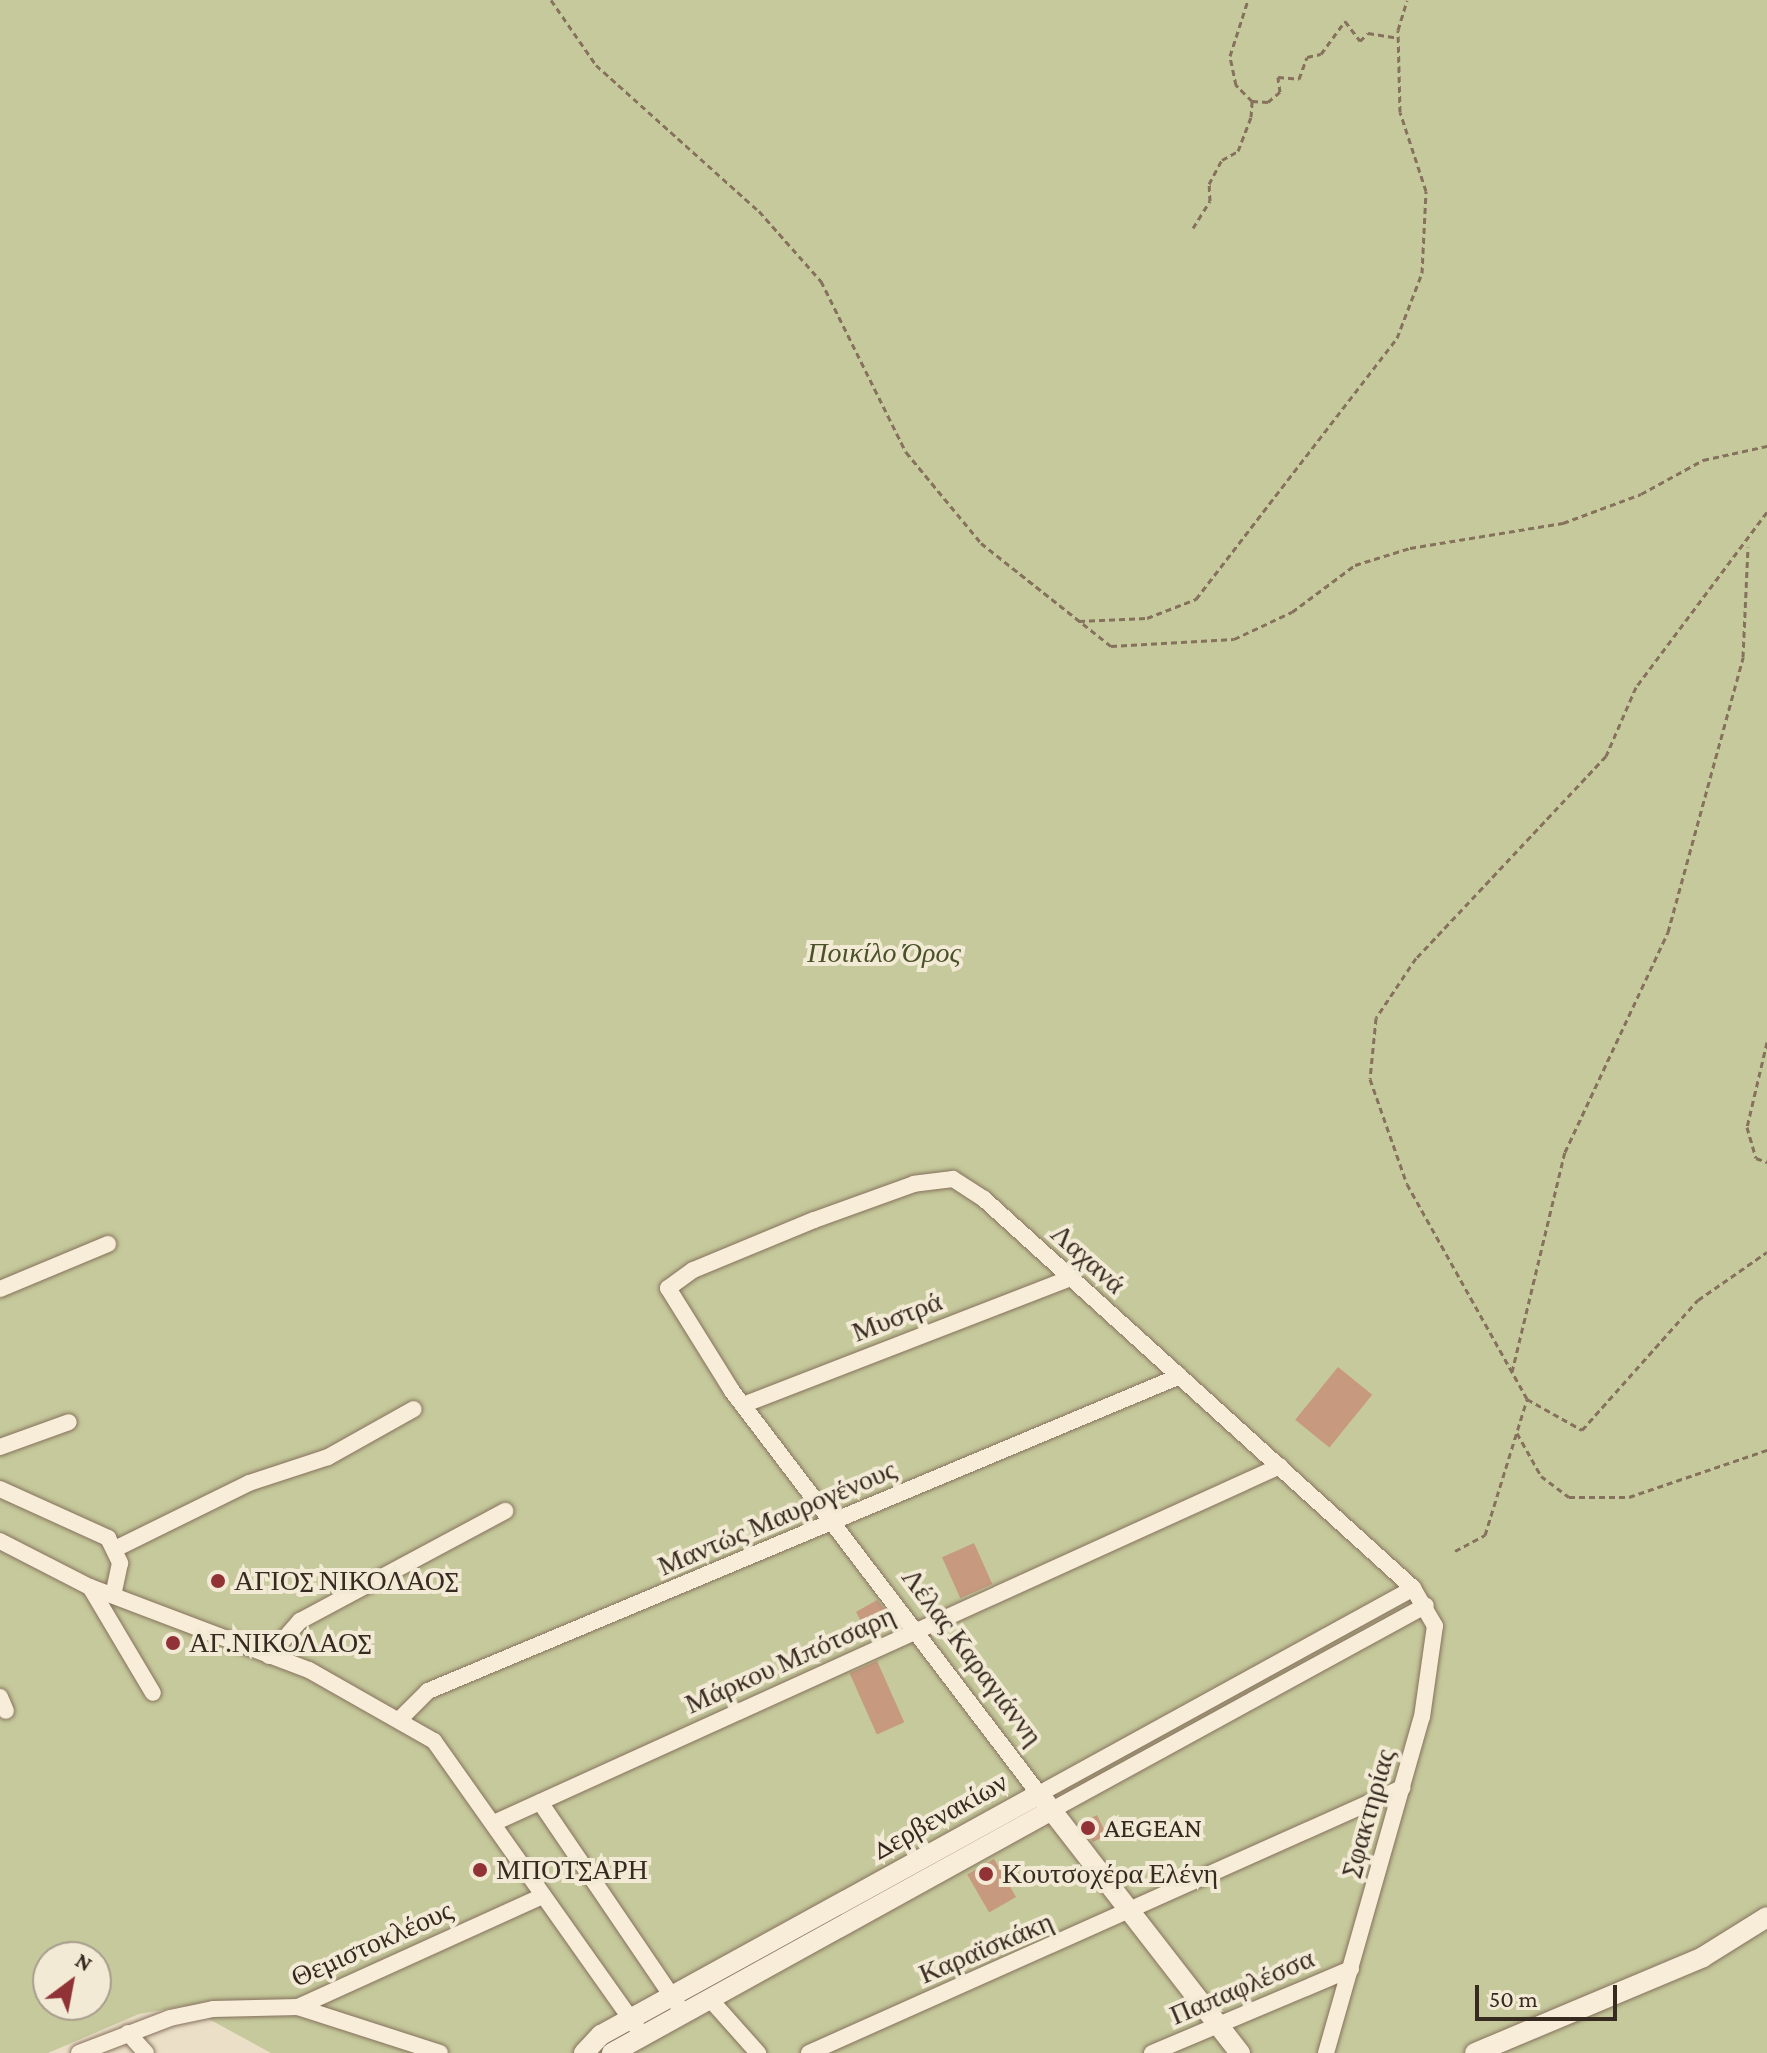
<!DOCTYPE html>
<meta charset="utf-8">
<style>
body{margin:0}
#map{position:relative;width:1767px;height:2053px;overflow:hidden;background:#ebdfc7;font-family:"Crimson Pro",serif}
div>[style]{position:absolute}
.green>*{inset:0;background:#c5c99b}
.building>*{inset:0;background:#c79a7f;transform-origin:0 0}
.path>*{height:3px;margin-top:-1.5px;transform-origin:0;background:repeating-linear-gradient(90deg,#86715d 0 6px,transparent 0 10px)}
.roads{filter:drop-shadow(0 0 2px #86715d) drop-shadow(0 0 2px #86715d)}
.minor>*{height:16px;margin:-8px;padding:0 8px;transform-origin:8px;border-radius:8px;background:#f7edd9}
.tertiary>*{height:20px;margin:-10px;padding:0 10px;transform-origin:10px;border-radius:10px;background:#f7edd9}
.dots>*{width:22px;height:22px;translate:-50% -50%;box-sizing:border-box;border:4px solid #f3ead6;border-radius:50%}
span{translate:-50% -50%;white-space:nowrap;text-align:center;line-height:1.15;-webkit-text-stroke:8px #f3ead6;paint-order:stroke}
.park-label{font-size:28px;color:#495228;font-style:italic}
.street-label{font-size:28px;color:#372a20}
.poi-label{font-size:28px;color:#372a20}
.left{translate:0 -50%;text-align:left}
.north{position:absolute;left:32px;top:1941px;width:80px;height:80px;box-sizing:border-box;background:#f3ead6;border:2px solid #a89d8d;border-radius:50%;rotate:32deg;font-size:22px;font-weight:700;line-height:32px;text-align:center;color:#372a20}
.north::after{content:'';display:block;margin:auto;width:28px;height:36px;background:#903236;clip-path:polygon(50% 0,100% 100%,50% 72%,0 100%)}
.scale{position:absolute;left:1475px;top:1985px;width:142px;height:36px;box-sizing:border-box;border:4px solid #372a20;border-top:0;padding-left:10px;font-size:24px;line-height:28px;white-space:nowrap;color:#372a20;-webkit-text-stroke:6px #f3ead6;paint-order:stroke}
</style>
<div id="map">
<div class="green">
<i style="clip-path:polygon(evenodd,0 0,1767px 0,1767px 2053px,271px 2053px,185px 2006px,139px 2014px,48px 2053px,0 2053px,0 0,48px 1957px,96px 1957px,96px 2005px,48px 2005px,48px 1957px)"></i>
</div>
<div class="building">
<i style="left:1338px;top:1367px;width:44px;height:68px;rotate:39deg"></i>
<i style="left:974px;top:1543px;width:45px;height:35px;rotate:66deg"></i>
<i style="clip-path:polygon(877px 1600px,888px 1613px,886px 1631px,870px 1638px,856px 1612px)"></i>
<i style="left:877px;top:1661px;width:67px;height:30px;rotate:66deg"></i>
<i style="clip-path:polygon(1097px 1815px,1107px 1835px,1093px 1842px,1079px 1824px)"></i>
<i style="left:994px;top:1859px;width:44px;height:31px;rotate:60deg"></i>
</div>
<div class="path">
<i style="left:551px;top:0;width:79px;rotate:55.3deg"></i>
<i style="left:596px;top:65px;width:219px;rotate:41.9deg"></i>
<i style="left:759px;top:211px;width:94px;rotate:48.5deg"></i>
<i style="left:821px;top:281px;width:191px;rotate:63.6deg"></i>
<i style="left:906px;top:452px;width:118px;rotate:50.5deg"></i>
<i style="left:981px;top:543px;width:166px;rotate:38.4deg"></i>
<i style="left:1111px;top:646px;width:123px;rotate:-3.3deg"></i>
<i style="left:1234px;top:639px;width:64px;rotate:-25deg"></i>
<i style="left:1292px;top:612px;width:79px;rotate:-36.7deg"></i>
<i style="left:1355px;top:565px;width:58px;rotate:-17.2deg"></i>
<i style="left:1410px;top:548px;width:155px;rotate:-9.3deg"></i>
<i style="left:1563px;top:523px;width:83px;rotate:-20.4deg"></i>
<i style="left:1641px;top:494px;width:71px;rotate:-28.7deg"></i>
<i style="left:1703px;top:460px;width:66px;rotate:-12.3deg"></i>
<i style="left:1252px;top:101px;width:16px;rotate:4deg"></i>
<i style="left:1268px;top:102px;width:16px;rotate:-40deg"></i>
<i style="left:1280px;top:92px;width:15px;rotate:-98deg"></i>
<i style="left:1278px;top:77px;width:21px;rotate:5deg"></i>
<i style="left:1299px;top:79px;width:23px;rotate:-70deg"></i>
<i style="left:1307px;top:57px;width:14px;rotate:-12deg"></i>
<i style="left:1321px;top:54px;width:41px;rotate:-54deg"></i>
<i style="left:1345px;top:21px;width:25px;rotate:53deg"></i>
<i style="left:1360px;top:41px;width:11px;rotate:-45deg"></i>
<i style="left:1368px;top:33px;width:30px;rotate:9deg"></i>
<i style="left:1193px;top:228px;width:32px;rotate:-58deg"></i>
<i style="left:1210px;top:201px;width:17px;rotate:-93deg"></i>
<i style="left:1209px;top:184px;width:27px;rotate:-62deg"></i>
<i style="left:1222px;top:160px;width:18px;rotate:-29deg"></i>
<i style="left:1238px;top:151px;width:36px;rotate:-69deg"></i>
<i style="left:1251px;top:117px;width:16px;rotate:-86deg"></i>
<i style="left:1252px;top:101px;width:23px;rotate:-135deg"></i>
<i style="left:1236px;top:85px;width:30px;rotate:-102deg"></i>
<i style="left:1230px;top:56px;width:59px;rotate:-72.2deg"></i>
<i style="left:1767px;top:512px;width:219px;rotate:126.8deg"></i>
<i style="left:1636px;top:687px;width:75px;rotate:113.5deg"></i>
<i style="left:1606px;top:756px;width:277px;rotate:133.2deg"></i>
<i style="left:1416px;top:958px;width:72px;rotate:123.7deg"></i>
<i style="left:1376px;top:1018px;width:61px;rotate:95.6deg"></i>
<i style="left:1370px;top:1079px;width:111px;rotate:70.6deg"></i>
<i style="left:1407px;top:1184px;width:246px;rotate:60.8deg"></i>
<i style="left:1527px;top:1399px;width:63px;rotate:29.4deg"></i>
<i style="left:1582px;top:1430px;width:174px;rotate:-48.3deg"></i>
<i style="left:1698px;top:1300px;width:84px;rotate:-34.8deg"></i>
<i style="left:1079px;top:621px;width:68px;rotate:-2.5deg"></i>
<i style="left:1147px;top:618px;width:53px;rotate:-21.2deg"></i>
<i style="left:1196px;top:599px;width:329px;rotate:-52.4deg"></i>
<i style="left:1397px;top:338px;width:70px;rotate:-69deg"></i>
<i style="left:1422px;top:273px;width:82px;rotate:-87.2deg"></i>
<i style="left:1426px;top:191px;width:83px;rotate:-108.2deg"></i>
<i style="left:1400px;top:112px;width:82px;rotate:-91.4deg"></i>
<i style="left:1398px;top:30px;width:31px;rotate:-73deg"></i>
<i style="left:1767px;top:1042px;width:87px;rotate:103.2deg"></i>
<i style="left:1747px;top:1127px;width:32px;rotate:74deg"></i>
<i style="left:1756px;top:1158px;width:12px;rotate:20deg"></i>
<i style="left:1512px;top:1372px;width:226px;rotate:-76.5deg"></i>
<i style="left:1565px;top:1152px;width:243px;rotate:-64.9deg"></i>
<i style="left:1668px;top:932px;width:285px;rotate:-74.7deg"></i>
<i style="left:1743px;top:657px;width:110px;rotate:-87.4deg"></i>
<i style="left:1517px;top:1433px;width:49px;rotate:60.8deg"></i>
<i style="left:1541px;top:1476px;width:35px;rotate:37deg"></i>
<i style="left:1569px;top:1497px;width:60px"></i>
<i style="left:1629px;top:1497px;width:146px;rotate:-18.8deg"></i>
<i style="left:1455px;top:1551px;width:34px;rotate:-28deg"></i>
<i style="left:1485px;top:1535px;width:142px;rotate:-72.8deg"></i>
</div>
<div class="roads">
<div class="minor">
<i style="left:0;top:1289px;width:117px;rotate:-22.6deg"></i>
<i style="left:743px;top:1405px;width:351px;rotate:-21.2deg"></i>
<i style="left:0;top:1447px;width:73px;rotate:-19.9deg"></i>
<i style="left:0;top:1489px;width:119px;rotate:24.4deg"></i>
<i style="left:108px;top:1538px;width:28px;rotate:64deg"></i>
<i style="left:120px;top:1563px;width:33px;rotate:102deg"></i>
<i style="left:0;top:1541px;width:101px;rotate:27.1deg"></i>
<i style="left:90px;top:1587px;width:234px;rotate:20.8deg"></i>
<i style="left:309px;top:1670px;width:144px;rotate:29.6deg"></i>
<i style="left:434px;top:1741px;width:352px;rotate:54.7deg"></i>
<i style="left:117px;top:1548px;width:147px;rotate:-26.2deg"></i>
<i style="left:249px;top:1483px;width:83px;rotate:-18.2deg"></i>
<i style="left:328px;top:1457px;width:98px;rotate:-29.2deg"></i>
<i style="left:90px;top:1587px;width:123px;rotate:59.3deg"></i>
<i style="left:269px;top:1656px;width:47px;rotate:-48.5deg"></i>
<i style="left:300px;top:1621px;width:233px;rotate:-28.2deg"></i>
<i style="left:0;top:1697px;width:15px;rotate:67deg"></i>
<i style="left:402px;top:1717px;width:37px;rotate:-45deg"></i>
<i style="left:428px;top:1691px;width:815px;rotate:-22.73deg"></i>
<i style="left:540px;top:1802px;width:245px;rotate:55.8deg"></i>
<i style="left:1052px;top:1810px;width:426px;rotate:-28.7deg"></i>
<i style="left:496px;top:1822px;width:861px;rotate:-24.42deg"></i>
<i style="left:709px;top:1998px;width:74px;rotate:48.3deg"></i>
<i style="left:298px;top:2007px;width:149px;rotate:17.9deg"></i>
<i style="left:128px;top:2033px;width:27px;rotate:48deg"></i>
<i style="left:79px;top:2053px;width:97px;rotate:-21deg"></i>
<i style="left:170px;top:2018px;width:44px;rotate:-11.8deg"></i>
<i style="left:213px;top:2009px;width:85px;rotate:-1.3deg"></i>
<i style="left:298px;top:2007px;width:269px;rotate:-24.4deg"></i>
<i style="left:809px;top:2053px;width:650px;rotate:-24.08deg"></i>
<i style="left:1152px;top:2053px;width:216px;rotate:-22.9deg"></i>
<i style="left:1326px;top:2053px;width:349px;rotate:-74.1deg"></i>
<i style="left:1422px;top:1717px;width:92px;rotate:-81.9deg"></i>
<i style="left:1435px;top:1626px;width:44px;rotate:-120.1deg"></i>
<i style="left:1413px;top:1588px;width:579px;rotate:-137.8deg"></i>
<i style="left:984px;top:1199px;width:37px;rotate:-147deg"></i>
<i style="left:953px;top:1179px;width:39px;rotate:173deg"></i>
<i style="left:914px;top:1184px;width:106px;rotate:160.2deg"></i>
<i style="left:814px;top:1220px;width:131px;rotate:157.5deg"></i>
<i style="left:693px;top:1270px;width:31px;rotate:144deg"></i>
<i style="left:668px;top:1288px;width:121px;rotate:58.1deg"></i>
<i style="left:732px;top:1391px;width:507px;rotate:52.7deg"></i>
<i style="left:1039px;top:1794px;width:427px;rotate:-28.8deg"></i>
</div>
<div class="tertiary">
<i style="left:584px;top:2053px;width:25px;rotate:-47deg"></i>
<i style="left:601px;top:2035px;width:500px;rotate:-28.8deg"></i>
<i style="left:1039px;top:1794px;width:328px;rotate:52.2deg"></i>
<i style="left:612px;top:2053px;width:503px;rotate:-28.91deg"></i>
<i style="left:1475px;top:2053px;width:247px;rotate:-22.8deg"></i>
<i style="left:1703px;top:1957px;width:75px;rotate:-32deg"></i>
</div>
</div>
<div class="dots">
<i style="left:218px;top:1581px;background:#903236"></i>
<i style="left:173px;top:1643px;background:#903236"></i>
<i style="left:1088px;top:1828px;background:#903236"></i>
<i style="left:480px;top:1870px;background:#903236"></i>
<i style="left:986px;top:1874px;background:#903236"></i>
</div>
<div class="park-label">
<span style="left:884px;top:953px">Ποικίλο Όρος</span>
</div>
<div class="street-label">
<span style="left:1088px;top:1259px;rotate:42deg">Λαχανά</span>
<span style="left:897px;top:1317px;rotate:-21deg">Μυστρά</span>
<span style="left:777px;top:1518px;rotate:-23deg">Μαντώς Μαυρογένους</span>
<span style="left:972px;top:1657px;rotate:53deg">Λέλας Καραγιάννη</span>
<span style="left:790px;top:1660px;rotate:-24deg">Μάρκου Μπότσαρη</span>
<span style="left:1368px;top:1813px;rotate:-74deg">Σφακτηρίας</span>
<span style="left:940px;top:1816px;rotate:-29deg">Δερβενακίων</span>
<span style="left:372px;top:1944px;rotate:-24deg">Θεμιστοκλέους</span>
<span style="left:986px;top:1948px;rotate:-23deg">Καραϊσκάκη</span>
<span style="left:1242px;top:1987px;rotate:-23deg">Παπαφλέσσα</span>
</div>
<div class="poi-label">
<span class="left" style="left:234px;top:1581px">ΑΓΙΟΣ ΝΙΚΟΛΑΟΣ</span>
<span class="left" style="left:189px;top:1643px">ΑΓ.ΝΙΚΟΛΑΟΣ</span>
<span class="left" style="left:1104px;top:1828px">AEGEAN</span>
<span class="left" style="left:496px;top:1870px">ΜΠΟΤΣΑΡΗ</span>
<span class="left" style="left:1002px;top:1874px">Κουτσοχέρα Ελένη</span>
</div>
<div class="north">N</div>
<div class="scale">50 m</div>
</div>
